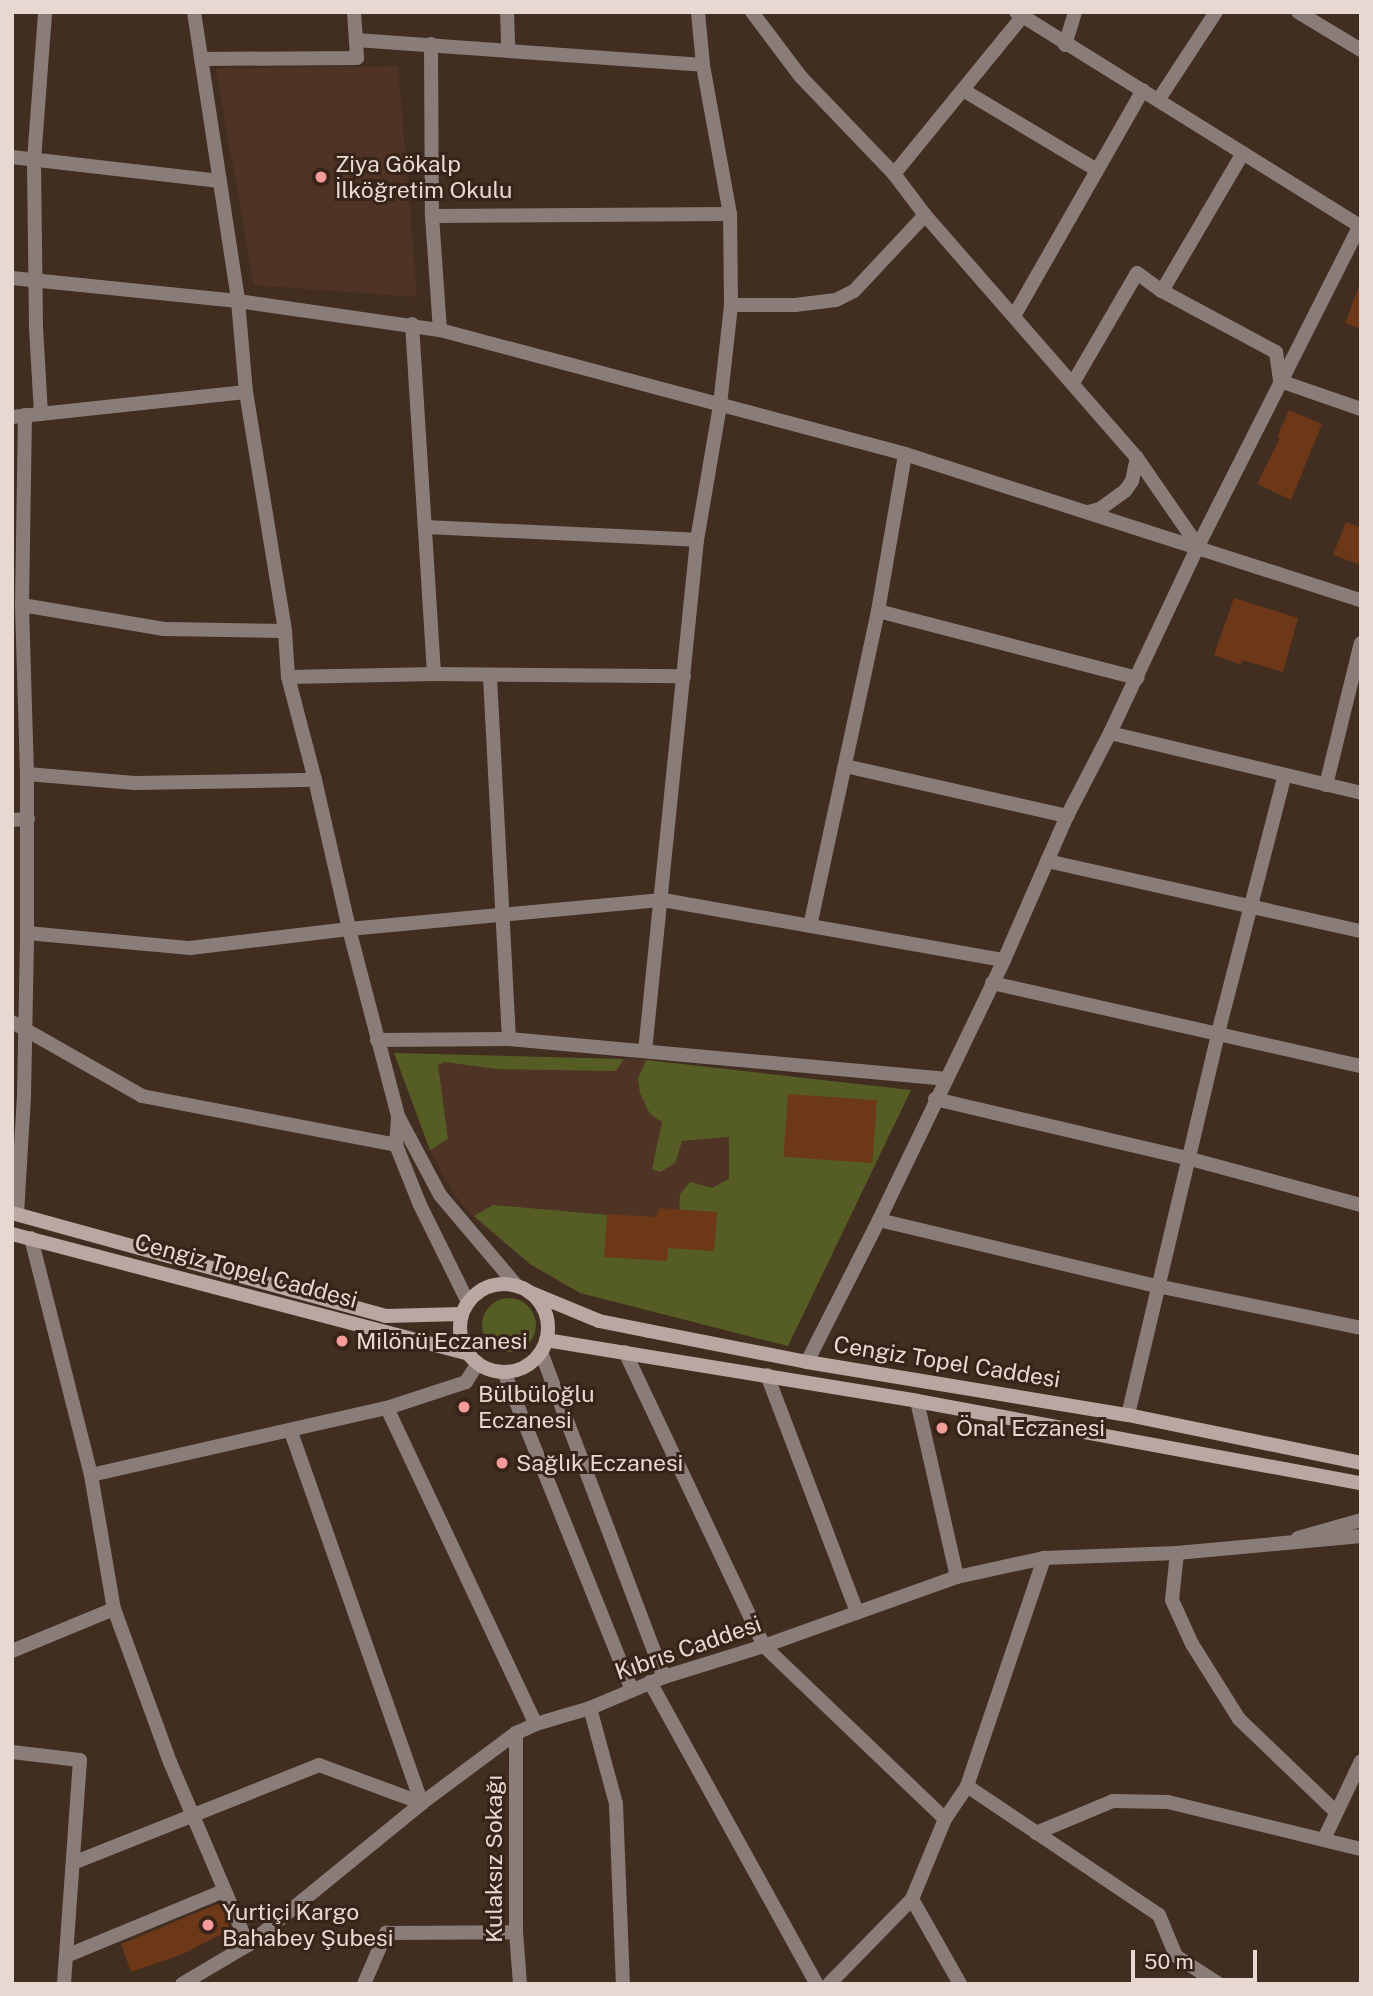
<!DOCTYPE html>
<meta charset="utf-8">
<style>
body{margin:0}
#map{position:relative;width:1373px;height:1996px;overflow:hidden;background:#422d21;font-family:"Public Sans",sans-serif}
div>[style]{position:absolute}
.built>*{inset:0;background:#4f3426}
.green>*{inset:0;background:#555d25}
.round{border-radius:50%}
.building>*{inset:0;background:#6c3818;transform-origin:0 0}
.minor>*{height:14px;margin:-7px;padding:0 7px;transform-origin:7px;border-radius:7px;background:#8a7d79}
.tertiary>*{height:14px;margin:-7px;padding:0 7px;transform-origin:7px;border-radius:7px;background:#8a7d79}
.secondary>*{height:14px;margin:-7px;padding:0 7px;transform-origin:7px;border-radius:7px;background:#bba7a1}
.secondary>.ring{margin:-7px;padding:0;box-sizing:content-box;background:none;border:14px solid #bba7a1;border-radius:50%}
.dots>*{width:19px;height:19px;translate:-50% -50%;box-sizing:border-box;border:4px solid #372318;border-radius:50%}
span{translate:-50% -50%;white-space:nowrap;text-align:center;line-height:1.15;-webkit-text-stroke:6px #372318;paint-order:stroke}
.poi-label{font-size:23px;color:#e7d9d1}
.left{translate:0 -50%;text-align:left}
.street-label{font-size:23px;color:#e7d9d1}
.frame{position:absolute;inset:0;border:14px solid #e7d9d1;pointer-events:none}
.scale{position:absolute;left:1131px;top:1950px;width:126px;height:32px;box-sizing:border-box;border:4px solid #e7d9d1;border-top:0;padding-left:9px;font-size:21px;line-height:24px;white-space:nowrap;color:#e7d9d1;-webkit-text-stroke:5px #372318;paint-order:stroke}
</style>
<div id="map">
<div class="built">
<i style="clip-path:polygon(398px 66px,417px 297px,254px 285px,216px 69px)"></i>
<i style="clip-path:polygon(394px 1053px,646px 1060px,911px 1090px,788px 1346px,580px 1293px,530px 1264px,481px 1224px,455px 1196px,430px 1150px)"></i>
</div>
<div class="green">
<i style="clip-path:polygon(394px 1053px,624px 1059px,616px 1071px,497px 1069px,445px 1062px,438px 1065px,448px 1139px,430px 1150px)"></i>
<i style="clip-path:polygon(646px 1060px,911px 1090px,788px 1346px,580px 1293px,530px 1264px,474px 1216px,493px 1205px,679px 1221px,680px 1194px,690px 1182px,712px 1188px,729px 1179px,729px 1137px,682px 1141px,675px 1163px,660px 1172px,652px 1169px,662px 1122px,650px 1114px,640px 1093px,638px 1079px)"></i>
<i class="round" style="left:482px;top:1298px;width:54px;height:54px"></i>
</div>
<div class="building">
<i style="clip-path:polygon(1359px 286px,1361px 286px,1361px 329px,1345px 323px)"></i>
<i style="clip-path:polygon(1289px 410px,1322px 424px,1291px 500px,1257px 484px,1280px 438px,1277px 437px)"></i>
<i style="clip-path:polygon(1346px 522px,1361px 527px,1361px 565px,1333px 555px)"></i>
<i style="clip-path:polygon(1234px 598px,1298px 618px,1283px 672px,1242px 660px,1241px 665px,1214px 655px)"></i>
<i style="left:788px;top:1094px;width:89px;height:63px;rotate:4deg"></i>
<i style="clip-path:polygon(659px 1208px,717px 1212px,714px 1251px,668px 1248px,667px 1261px,604px 1257px,607px 1214px,656px 1217px)"></i>
<i style="clip-path:polygon(220px 1903px,230px 1930px,183px 1954px,131px 1972px,121px 1944px)"></i>
</div>
<div class="minor">
<i style="left:507px;top:12px;width:38px;rotate:88deg"></i>
<i style="left:752px;top:12px;width:81px;rotate:53deg"></i>
<i style="left:801px;top:77px;width:134px;rotate:46.2deg"></i>
<i style="left:894px;top:174px;width:51px;rotate:52.9deg"></i>
<i style="left:925px;top:215px;width:322px;rotate:48.9deg"></i>
<i style="left:1137px;top:458px;width:107px;rotate:55.3deg"></i>
<i style="left:1016px;top:12px;width:405px;rotate:31.9deg"></i>
<i style="left:1298px;top:12px;width:74px;rotate:31.1deg"></i>
<i style="left:356px;top:40px;width:348px;rotate:4.1deg"></i>
<i style="left:431px;top:44px;width:172px;rotate:89.7deg"></i>
<i style="left:432px;top:216px;width:114px;rotate:86deg"></i>
<i style="left:1065px;top:45px;width:34px;rotate:-73deg"></i>
<i style="left:201px;top:59px;width:156px;rotate:-0.4deg"></i>
<i style="left:357px;top:58px;width:46px;rotate:-93.7deg"></i>
<i style="left:963px;top:90px;width:154px;rotate:30.9deg"></i>
<i style="left:1159px;top:99px;width:104px;rotate:-56.8deg"></i>
<i style="left:12px;top:157px;width:207px;rotate:6.6deg"></i>
<i style="left:894px;top:174px;width:203px;rotate:-50.8deg"></i>
<i style="left:432px;top:216px;width:298px;rotate:-0.4deg"></i>
<i style="left:1162px;top:291px;width:160px;rotate:-59.6deg"></i>
<i style="left:731px;top:305px;width:64px"></i>
<i style="left:795px;top:305px;width:41px;rotate:-7deg"></i>
<i style="left:836px;top:300px;width:20px;rotate:-27deg"></i>
<i style="left:854px;top:291px;width:104px;rotate:-46.9deg"></i>
<i style="left:1014px;top:316px;width:260px;rotate:-60.3deg"></i>
<i style="left:412px;top:324px;width:351px;rotate:86.4deg"></i>
<i style="left:1073px;top:383px;width:127px;rotate:-59.8deg"></i>
<i style="left:1137px;top:273px;width:31px;rotate:36deg"></i>
<i style="left:1162px;top:291px;width:129px;rotate:28.2deg"></i>
<i style="left:1276px;top:352px;width:29px;rotate:82deg"></i>
<i style="left:1280px;top:381px;width:86px;rotate:19.1deg"></i>
<i style="left:41px;top:414px;width:87px;rotate:-93.3deg"></i>
<i style="left:36px;top:327px;width:167px;rotate:-90.7deg"></i>
<i style="left:34px;top:160px;width:148px;rotate:-85.7deg"></i>
<i style="left:12px;top:417px;width:235px;rotate:-6.1deg"></i>
<i style="left:1088px;top:512px;width:12px;rotate:-14deg"></i>
<i style="left:1100px;top:509px;width:31px;rotate:-36deg"></i>
<i style="left:1125px;top:491px;width:12px;rotate:-55deg"></i>
<i style="left:1132px;top:481px;width:24px;rotate:-78deg"></i>
<i style="left:426px;top:527px;width:271px;rotate:2.7deg"></i>
<i style="left:22px;top:605px;width:144px;rotate:9.6deg"></i>
<i style="left:164px;top:629px;width:121px;rotate:0.9deg"></i>
<i style="left:878px;top:611px;width:268px;rotate:14.5deg"></i>
<i style="left:288px;top:677px;width:146px;rotate:-1.2deg"></i>
<i style="left:434px;top:674px;width:250px;rotate:0.5deg"></i>
<i style="left:490px;top:677px;width:362px;rotate:87deg"></i>
<i style="left:1110px;top:733px;width:258px;rotate:13.4deg"></i>
<i style="left:845px;top:766px;width:228px;rotate:12.7deg"></i>
<i style="left:27px;top:774px;width:108px;rotate:4.8deg"></i>
<i style="left:135px;top:783px;width:180px;rotate:-1deg"></i>
<i style="left:1326px;top:785px;width:146px;rotate:-76.2deg"></i>
<i style="left:12px;top:820px;width:16px;rotate:-4deg"></i>
<i style="left:1047px;top:861px;width:322px;rotate:12.6deg"></i>
<i style="left:810px;top:926px;width:322px;rotate:-77.8deg"></i>
<i style="left:878px;top:611px;width:159px;rotate:-80.2deg"></i>
<i style="left:27px;top:933px;width:164px;rotate:5.3deg"></i>
<i style="left:190px;top:948px;width:160px;rotate:-6.8deg"></i>
<i style="left:349px;top:929px;width:315px;rotate:-5.3deg"></i>
<i style="left:663px;top:900px;width:346px;rotate:10deg"></i>
<i style="left:992px;top:983px;width:378px;rotate:12.7deg"></i>
<i style="left:12px;top:1022px;width:150px;rotate:29.6deg"></i>
<i style="left:142px;top:1096px;width:259px;rotate:10.9deg"></i>
<i style="left:377px;top:1040px;width:132px;rotate:-0.4deg"></i>
<i style="left:509px;top:1039px;width:438px;rotate:5.2deg"></i>
<i style="left:645px;top:1051px;width:514px;rotate:-84.19deg"></i>
<i style="left:697px;top:540px;width:137px;rotate:-80.3deg"></i>
<i style="left:720px;top:405px;width:101px;rotate:-83.7deg"></i>
<i style="left:731px;top:305px;width:91px;rotate:-90.6deg"></i>
<i style="left:730px;top:214px;width:151px;rotate:-100.3deg"></i>
<i style="left:703px;top:65px;width:53px;rotate:-95.4deg"></i>
<i style="left:935px;top:1099px;width:259px;rotate:13.2deg"></i>
<i style="left:1187px;top:1158px;width:180px;rotate:15.1deg"></i>
<i style="left:17px;top:1214px;width:118px;rotate:-86.6deg"></i>
<i style="left:24px;top:1096px;width:163px;rotate:-88.9deg"></i>
<i style="left:27px;top:933px;width:159px;rotate:-90deg"></i>
<i style="left:27px;top:774px;width:169px;rotate:-91.7deg"></i>
<i style="left:22px;top:605px;width:190px;rotate:-89.1deg"></i>
<i style="left:879px;top:1220px;width:286px;rotate:13.4deg"></i>
<i style="left:1157px;top:1286px;width:208px;rotate:11.6deg"></i>
<i style="left:31px;top:1238px;width:244px;rotate:75.8deg"></i>
<i style="left:91px;top:1475px;width:136px;rotate:80.3deg"></i>
<i style="left:114px;top:1609px;width:163px;rotate:69.9deg"></i>
<i style="left:170px;top:1762px;width:199px;rotate:66.9deg"></i>
<i style="left:625px;top:1352px;width:325px;rotate:64.7deg"></i>
<i style="left:764px;top:1646px;width:250px;rotate:43.7deg"></i>
<i style="left:767px;top:1375px;width:254px;rotate:69.2deg"></i>
<i style="left:917px;top:1401px;width:180px;rotate:77.2deg"></i>
<i style="left:387px;top:1408px;width:349px;rotate:64.8deg"></i>
<i style="left:1128px;top:1415px;width:392px;rotate:-76.7deg"></i>
<i style="left:1218px;top:1033px;width:264px;rotate:-75.5deg"></i>
<i style="left:291px;top:1432px;width:393px;rotate:70.6deg"></i>
<i style="left:91px;top:1475px;width:303px;rotate:-12.8deg"></i>
<i style="left:387px;top:1408px;width:83px;rotate:-18.2deg"></i>
<i style="left:466px;top:1382px;width:22px;rotate:-58deg"></i>
<i style="left:1298px;top:1538px;width:66px;rotate:-15.9deg"></i>
<i style="left:1177px;top:1553px;width:47px;rotate:96.1deg"></i>
<i style="left:1172px;top:1600px;width:48px;rotate:65.6deg"></i>
<i style="left:1192px;top:1644px;width:89px;rotate:57.9deg"></i>
<i style="left:1239px;top:1719px;width:134px;rotate:43.8deg"></i>
<i style="left:12px;top:1651px;width:110px;rotate:-22.4deg"></i>
<i style="left:650px;top:1682px;width:345px;rotate:61.1deg"></i>
<i style="left:590px;top:1708px;width:99px;rotate:74.8deg"></i>
<i style="left:616px;top:1804px;width:180px;rotate:87.8deg"></i>
<i style="left:516px;top:1733px;width:199px;rotate:90deg"></i>
<i style="left:516px;top:1932px;width:52px;rotate:85.6deg"></i>
<i style="left:12px;top:1752px;width:68px;rotate:6.7deg"></i>
<i style="left:80px;top:1760px;width:225px;rotate:94.1deg"></i>
<i style="left:967px;top:1786px;width:231px;rotate:33.9deg"></i>
<i style="left:1159px;top:1915px;width:44px;rotate:67.5deg"></i>
<i style="left:1176px;top:1956px;width:51px;rotate:33.1deg"></i>
<i style="left:1036px;top:1833px;width:83px;rotate:-22.6deg"></i>
<i style="left:1113px;top:1801px;width:55px;rotate:1deg"></i>
<i style="left:1168px;top:1802px;width:199px;rotate:13.7deg"></i>
<i style="left:1324px;top:1839px;width:86px;rotate:-64.6deg"></i>
<i style="left:73px;top:1863px;width:265px;rotate:-21.7deg"></i>
<i style="left:319px;top:1765px;width:110px;rotate:20.3deg"></i>
<i style="left:912px;top:1899px;width:98px;rotate:60.5deg"></i>
<i style="left:66px;top:1956px;width:171px;rotate:-22.4deg"></i>
<i style="left:364px;top:1984px;width:56px;rotate:-66.7deg"></i>
<i style="left:386px;top:1933px;width:130px;rotate:-0.4deg"></i>
<i style="left:829px;top:1984px;width:119px;rotate:-45.7deg"></i>
<i style="left:912px;top:1899px;width:87px;rotate:-67.6deg"></i>
<i style="left:945px;top:1819px;width:40px;rotate:-56deg"></i>
<i style="left:967px;top:1786px;width:241px;rotate:-71.3deg"></i>
</div>
<div class="tertiary">
<i style="left:194px;top:12px;width:292px;rotate:81.3deg"></i>
<i style="left:238px;top:301px;width:91px;rotate:85deg"></i>
<i style="left:246px;top:392px;width:242px;rotate:80.7deg"></i>
<i style="left:285px;top:631px;width:46px;rotate:86.3deg"></i>
<i style="left:288px;top:677px;width:106px;rotate:75.3deg"></i>
<i style="left:315px;top:780px;width:153px;rotate:77.1deg"></i>
<i style="left:349px;top:929px;width:193px;rotate:75.3deg"></i>
<i style="left:398px;top:1116px;width:89px;rotate:62deg"></i>
<i style="left:440px;top:1195px;width:119px;rotate:49.8deg"></i>
<i style="left:12px;top:278px;width:227px;rotate:5.8deg"></i>
<i style="left:238px;top:301px;width:204px;rotate:8.2deg"></i>
<i style="left:440px;top:330px;width:481px;rotate:14.9deg"></i>
<i style="left:905px;top:454px;width:479px;rotate:17.8deg"></i>
<i style="left:398px;top:1118px;width:27px;rotate:94deg"></i>
<i style="left:396px;top:1145px;width:65px;rotate:68.2deg"></i>
<i style="left:420px;top:1205px;width:108px;rotate:63.7deg"></i>
<i style="left:541px;top:1352px;width:347px;rotate:69.3deg"></i>
<i style="left:807px;top:1362px;width:159px;rotate:-63.1deg"></i>
<i style="left:879px;top:1220px;width:288px;rotate:-64.3deg"></i>
<i style="left:1004px;top:960px;width:157px;rotate:-66.4deg"></i>
<i style="left:1067px;top:816px;width:93px;rotate:-62.6deg"></i>
<i style="left:1110px;top:733px;width:207px;rotate:-64.8deg"></i>
<i style="left:1198px;top:546px;width:361px;rotate:-63.2deg"></i>
<i style="left:504px;top:1372px;width:343px;rotate:68.1deg"></i>
<i style="left:182px;top:1984px;width:77px;rotate:-30.6deg"></i>
<i style="left:248px;top:1945px;width:225px;rotate:-39.2deg"></i>
<i style="left:422px;top:1803px;width:117px;rotate:-36.7deg"></i>
<i style="left:516px;top:1733px;width:22px;rotate:-24deg"></i>
<i style="left:536px;top:1724px;width:56px;rotate:-16.5deg"></i>
<i style="left:590px;top:1708px;width:80px;rotate:-22.7deg"></i>
<i style="left:664px;top:1677px;width:105px;rotate:-17.2deg"></i>
<i style="left:764px;top:1646px;width:205px;rotate:-19.7deg"></i>
<i style="left:957px;top:1577px;width:89px;rotate:-12.3deg"></i>
<i style="left:1044px;top:1558px;width:133px;rotate:-2.2deg"></i>
<i style="left:1177px;top:1553px;width:185px;rotate:-5.3deg"></i>
</div>
<div class="secondary">
<i style="left:12px;top:1213px;width:387px;rotate:15.4deg"></i>
<i style="left:385px;top:1316px;width:77px;rotate:-1.5deg"></i>
<i style="left:12px;top:1234px;width:472px;rotate:14.7deg"></i>
<i class="ring" style="left:460px;top:1284px;width:74px;height:74px"></i>
<i style="left:529px;top:1292px;width:76px;rotate:22.5deg"></i>
<i style="left:599px;top:1321px;width:51px;rotate:11.3deg"></i>
<i style="left:649px;top:1331px;width:161px;rotate:11.1deg"></i>
<i style="left:807px;top:1362px;width:325px;rotate:9.4deg"></i>
<i style="left:1128px;top:1415px;width:238px;rotate:11.6deg"></i>
<i style="left:546px;top:1340px;width:376px;rotate:9.3deg"></i>
<i style="left:917px;top:1401px;width:452px;rotate:10.5deg"></i>
</div>
<div class="dots">
<i style="left:321px;top:177px;background:#f59b9a"></i>
<i style="left:342px;top:1341px;background:#f59b9a"></i>
<i style="left:464px;top:1407px;background:#f59b9a"></i>
<i style="left:942px;top:1428px;background:#f59b9a"></i>
<i style="left:502px;top:1463px;background:#f59b9a"></i>
<i style="left:208px;top:1925px;background:#f59b9a"></i>
</div>
<div class="poi-label">
<span class="left" style="left:335px;top:177px">Ziya Gökalp<br>İlköğretim Okulu</span>
<span class="left" style="left:356px;top:1341px">Milönü Eczanesi</span>
<span class="left" style="left:478px;top:1407px">Bülbüloğlu<br>Eczanesi</span>
<span class="left" style="left:956px;top:1428px">Önal Eczanesi</span>
<span class="left" style="left:516px;top:1463px">Sağlık Eczanesi</span>
<span class="left" style="left:222px;top:1925px">Yurtiçi Kargo<br>Bahabey Şubesi</span>
</div>
<div class="street-label">
<span style="left:246px;top:1271px;rotate:15deg">Cengiz Topel Caddesi</span>
<span style="left:947px;top:1362px;rotate:9deg">Cengiz Topel Caddesi</span>
<span style="left:688px;top:1648px;rotate:-19deg">Kıbrıs Caddesi</span>
<span style="left:494px;top:1859px;rotate:-90deg">Kulaksız Sokağı</span>
</div>
<div class="frame"></div>
<div class="scale">50 m</div>
</div>
